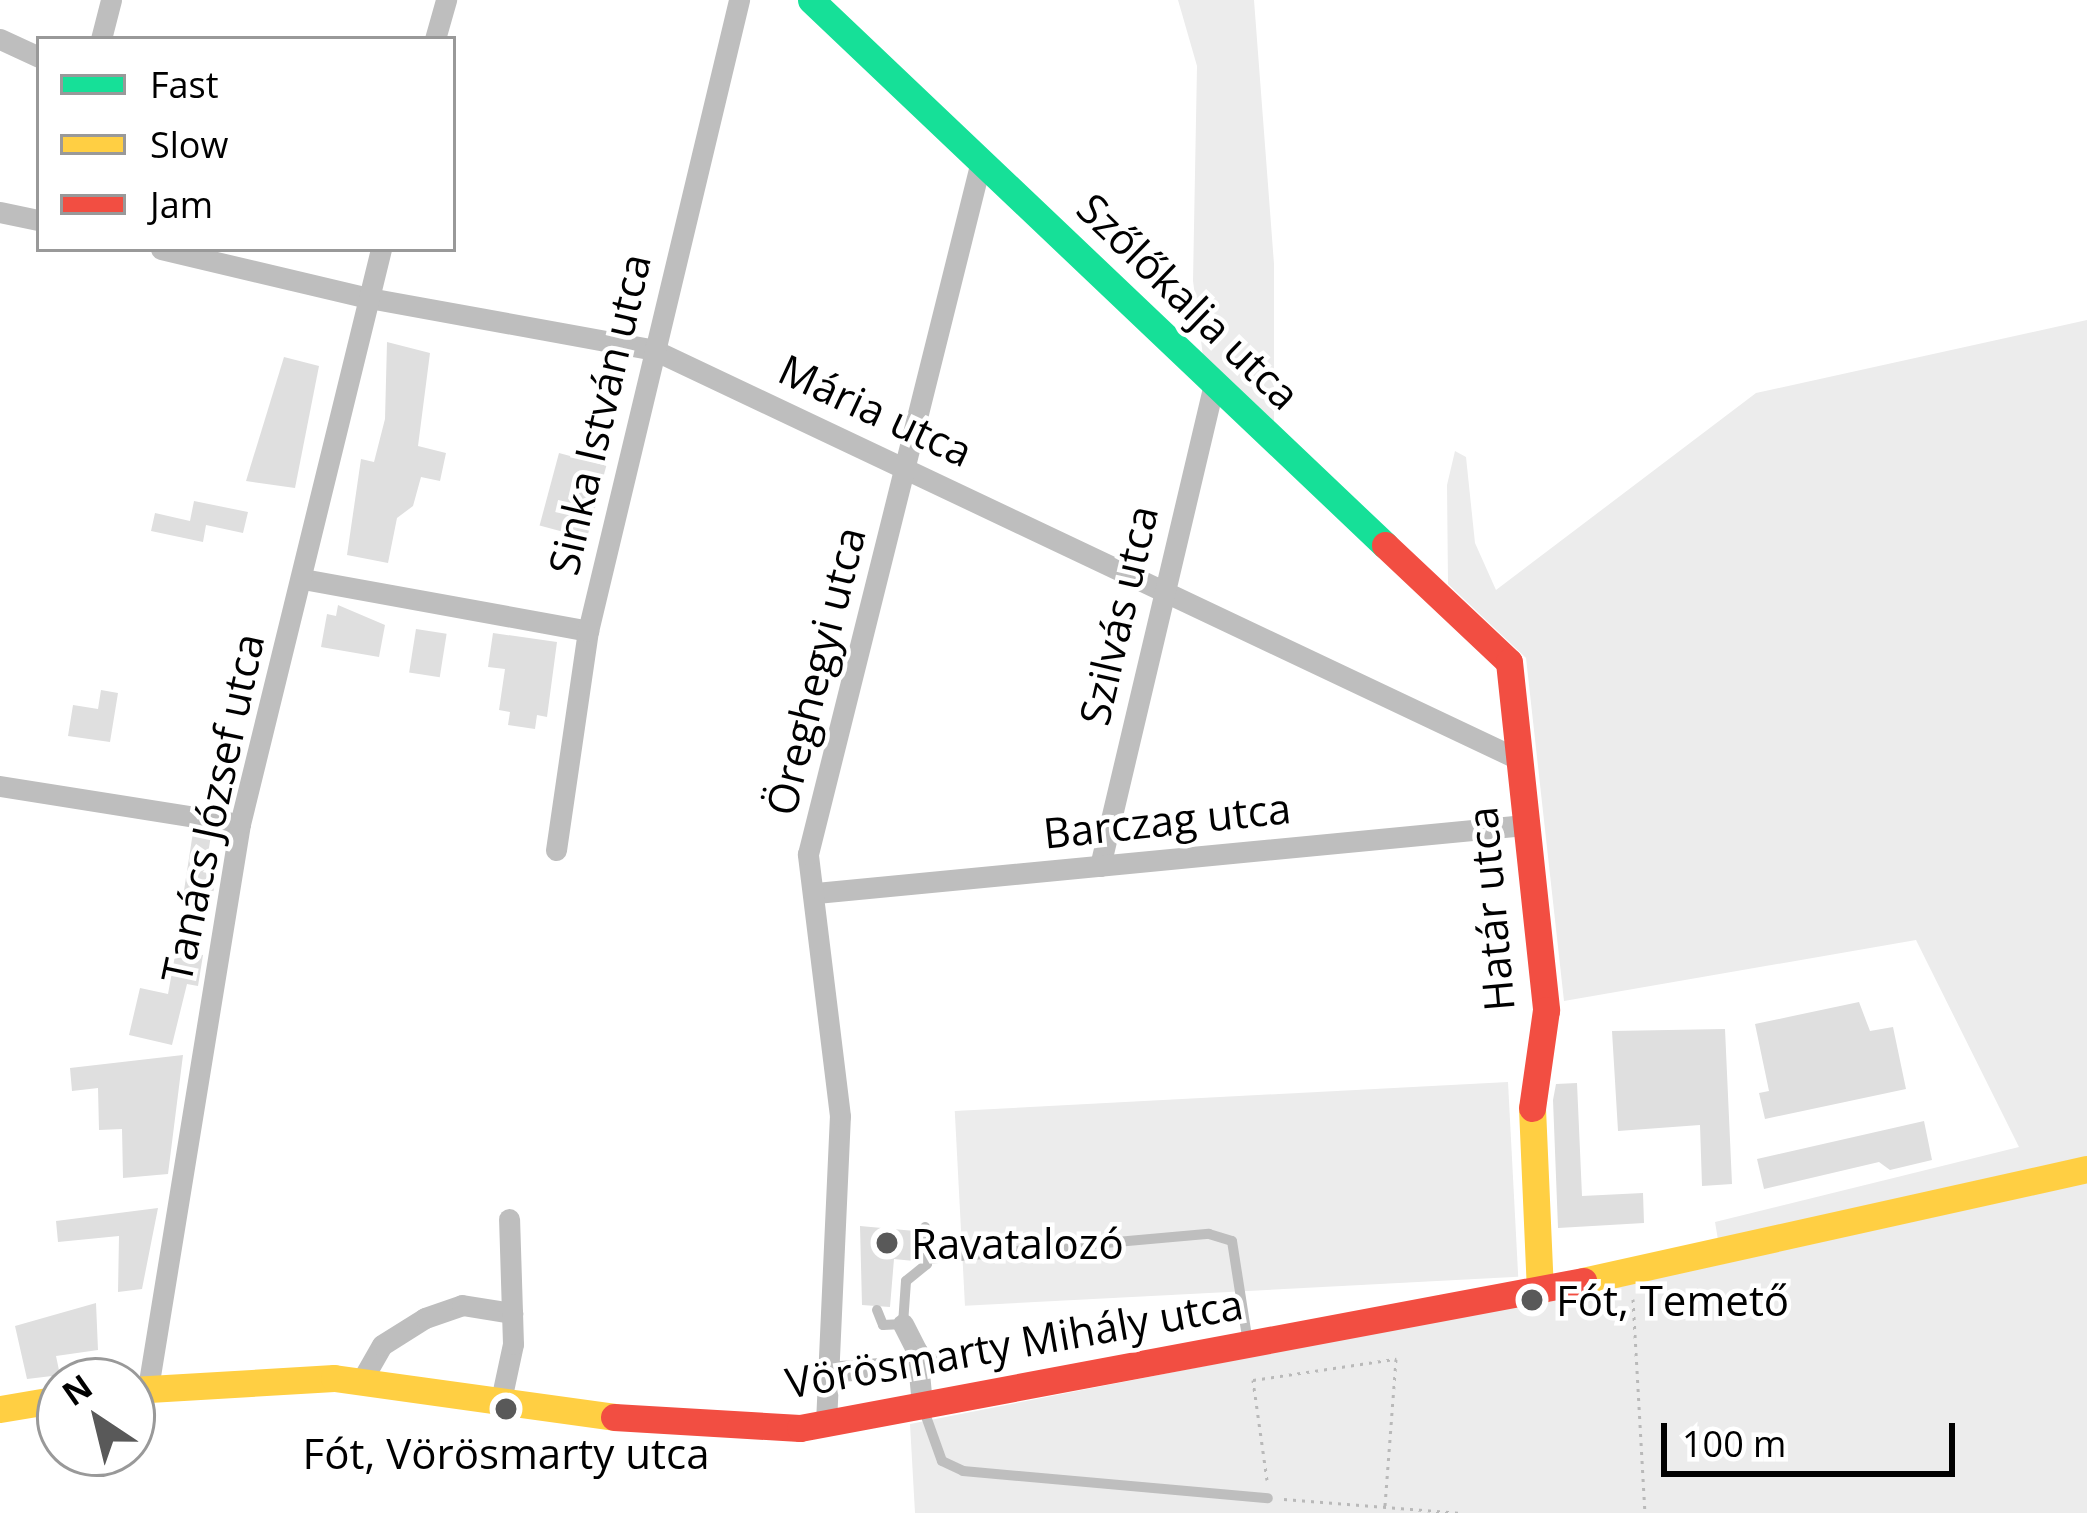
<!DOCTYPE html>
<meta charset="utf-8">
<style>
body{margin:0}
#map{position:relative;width:2087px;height:1513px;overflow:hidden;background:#fff;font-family:"Open Sans",sans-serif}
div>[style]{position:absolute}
.green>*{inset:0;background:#ececec;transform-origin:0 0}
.building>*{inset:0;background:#dfdfdf;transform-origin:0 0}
.path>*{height:3px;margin-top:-1.5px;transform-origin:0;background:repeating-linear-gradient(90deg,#b9b9b9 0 3px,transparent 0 9px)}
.lane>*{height:10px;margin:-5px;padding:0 5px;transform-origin:5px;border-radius:5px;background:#bebebe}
.street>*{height:21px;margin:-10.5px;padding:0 10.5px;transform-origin:10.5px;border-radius:10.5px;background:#bebebe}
.fast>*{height:27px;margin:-13.5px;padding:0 13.5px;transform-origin:13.5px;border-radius:13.5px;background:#16e098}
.slow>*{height:27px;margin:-13.5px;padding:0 13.5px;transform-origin:13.5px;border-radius:13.5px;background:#ffcf43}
.jam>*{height:27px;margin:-13.5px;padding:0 13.5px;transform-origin:13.5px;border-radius:13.5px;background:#f24e42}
.dots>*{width:33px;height:33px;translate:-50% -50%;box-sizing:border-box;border:6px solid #fff;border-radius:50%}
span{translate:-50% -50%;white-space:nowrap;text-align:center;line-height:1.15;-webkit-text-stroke:9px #fff;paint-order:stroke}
.street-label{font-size:42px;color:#000}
.poi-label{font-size:42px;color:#000}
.left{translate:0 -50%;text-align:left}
.legend{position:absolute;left:36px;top:36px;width:420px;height:216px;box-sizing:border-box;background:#fff;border:3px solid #999;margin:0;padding:15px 21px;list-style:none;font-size:36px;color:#000}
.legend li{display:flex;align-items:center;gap:24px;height:60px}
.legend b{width:60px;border:3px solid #999}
.north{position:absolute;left:36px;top:1357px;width:120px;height:120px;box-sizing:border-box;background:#fff;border:3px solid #999;border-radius:50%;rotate:325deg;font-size:33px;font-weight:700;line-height:48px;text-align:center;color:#000}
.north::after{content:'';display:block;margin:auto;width:42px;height:54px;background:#595959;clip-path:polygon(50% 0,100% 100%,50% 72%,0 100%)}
.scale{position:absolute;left:1661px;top:1423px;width:294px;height:54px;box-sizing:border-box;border:6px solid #000;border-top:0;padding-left:15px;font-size:36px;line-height:42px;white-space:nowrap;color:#000;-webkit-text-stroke:9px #fff;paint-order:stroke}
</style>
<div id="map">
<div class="green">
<i style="clip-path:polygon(1178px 0,1254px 0,1274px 264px,1274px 421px,1203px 356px,1193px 281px,1197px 66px)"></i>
<i style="clip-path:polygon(2087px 320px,2087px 1513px,915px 1513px,910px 1424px,1722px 1264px,1715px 1222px,2019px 1147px,1916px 940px,1564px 1001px,1526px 658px,1448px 584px,1447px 485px,1455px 451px,1466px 457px,1475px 543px,1496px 590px,1756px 393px)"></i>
<i style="left:1508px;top:1082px;width:195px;height:554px;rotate:87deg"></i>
</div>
<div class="building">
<i style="clip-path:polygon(387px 342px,430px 353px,418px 446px,446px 453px,440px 481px,421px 477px,413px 506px,397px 518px,388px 563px,347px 555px,361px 459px,374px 462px,385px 419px)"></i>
<i style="clip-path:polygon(284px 357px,319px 366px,295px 488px,246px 481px)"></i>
<i style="left:559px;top:453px;width:49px;height:75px;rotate:15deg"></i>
<i style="clip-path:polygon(194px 501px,248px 512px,243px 533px,206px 525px,203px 542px,151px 531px,155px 513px,190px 521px)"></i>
<i style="clip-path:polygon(338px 605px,385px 625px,379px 657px,321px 647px,327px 614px,336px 616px)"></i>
<i style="left:416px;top:629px;width:31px;height:44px;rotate:9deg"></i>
<i style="clip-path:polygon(493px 633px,557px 642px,547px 717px,537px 715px,535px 729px,508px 725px,510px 712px,499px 710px,505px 669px,488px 667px)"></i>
<i style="clip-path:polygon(101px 690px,118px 693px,110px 742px,68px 736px,73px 705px,98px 709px)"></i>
<i style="clip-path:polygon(193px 832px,211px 835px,206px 867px,217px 869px,212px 901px,183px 897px)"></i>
<i style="clip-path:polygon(176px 950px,203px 955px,198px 986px,187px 984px,172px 1045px,129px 1035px,140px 988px,168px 994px)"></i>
<i style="clip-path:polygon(1859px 1002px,1870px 1031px,1893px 1027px,1906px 1089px,1765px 1119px,1759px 1093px,1769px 1091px,1755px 1024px)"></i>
<i style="clip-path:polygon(1725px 1029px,1732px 1184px,1702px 1186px,1700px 1125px,1618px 1131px,1612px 1031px)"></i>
<i style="clip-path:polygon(183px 1055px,168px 1174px,123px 1178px,122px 1129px,99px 1130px,98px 1088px,72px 1091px,70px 1068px)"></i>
<i style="clip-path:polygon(1577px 1083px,1582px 1196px,1643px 1193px,1644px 1223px,1558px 1228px,1553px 1100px,1556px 1084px)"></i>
<i style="clip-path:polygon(1924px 1121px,1932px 1160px,1890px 1170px,1879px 1162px,1764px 1189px,1757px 1159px)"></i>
<i style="clip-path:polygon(158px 1208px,142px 1289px,118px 1292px,119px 1236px,58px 1242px,56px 1221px)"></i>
<i style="clip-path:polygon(860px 1226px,915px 1231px,914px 1261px,894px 1259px,890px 1307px,862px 1305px)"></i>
<i style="clip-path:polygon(96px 1303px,98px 1350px,56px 1356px,60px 1375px,27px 1379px,15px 1326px)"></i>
</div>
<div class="path">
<i style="left:1633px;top:1299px;width:214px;rotate:86.8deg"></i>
<i style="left:1267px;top:1480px;width:101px;rotate:-98deg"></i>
<i style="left:1253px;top:1380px;width:145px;rotate:-8.4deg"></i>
<i style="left:1396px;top:1359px;width:148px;rotate:94.3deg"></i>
<i style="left:1284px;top:1499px;width:178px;rotate:4.5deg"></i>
</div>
<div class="lane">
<i style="left:927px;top:1259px;width:283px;rotate:-5.1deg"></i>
<i style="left:1209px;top:1234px;width:24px;rotate:17deg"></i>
<i style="left:1232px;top:1241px;width:97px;rotate:81.1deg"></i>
<i style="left:877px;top:1310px;width:16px;rotate:68deg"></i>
<i style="left:883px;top:1325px;width:20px;rotate:-3deg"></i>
<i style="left:903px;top:1324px;width:43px;rotate:-86deg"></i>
<i style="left:906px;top:1281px;width:27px;rotate:-39deg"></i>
<i style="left:927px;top:1264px;width:37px;rotate:-93deg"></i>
<i style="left:923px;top:1408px;width:56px;rotate:70.3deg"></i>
<i style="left:942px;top:1461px;width:23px;rotate:25deg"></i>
<i style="left:963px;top:1471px;width:306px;rotate:5.1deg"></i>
</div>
<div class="street">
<i style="left:0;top:39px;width:43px;rotate:24.8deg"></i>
<i style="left:101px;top:39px;width:40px;rotate:-75.6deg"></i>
<i style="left:435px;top:39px;width:41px;rotate:-74.2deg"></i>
<i style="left:0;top:212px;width:40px;rotate:12deg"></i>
<i style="left:161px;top:249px;width:214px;rotate:13.3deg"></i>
<i style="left:369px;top:298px;width:290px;rotate:10.3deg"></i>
<i style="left:654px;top:350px;width:956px;rotate:25.33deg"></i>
<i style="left:303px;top:579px;width:290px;rotate:10.3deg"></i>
<i style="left:0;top:786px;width:243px;rotate:9deg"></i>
<i style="left:556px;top:850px;width:221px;rotate:-81.7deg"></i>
<i style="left:588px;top:631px;width:649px;rotate:-76.54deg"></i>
<i style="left:1100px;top:866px;width:497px;rotate:-76.7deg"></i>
<i style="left:816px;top:893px;width:712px;rotate:-5.48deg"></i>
<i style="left:903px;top:1324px;width:30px;rotate:63deg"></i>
<i style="left:917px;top:1351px;width:54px;rotate:84.7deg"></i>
<i style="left:827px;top:1372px;width:116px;rotate:-4.4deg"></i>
<i style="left:362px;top:1380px;width:40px;rotate:-60.3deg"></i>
<i style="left:382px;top:1345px;width:51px;rotate:-32.1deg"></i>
<i style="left:425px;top:1318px;width:39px;rotate:-19deg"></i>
<i style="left:462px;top:1305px;width:51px;rotate:9.1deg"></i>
<i style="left:148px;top:1388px;width:571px;rotate:-80.74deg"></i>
<i style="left:240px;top:824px;width:592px;rotate:-76.22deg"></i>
<i style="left:501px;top:1400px;width:57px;rotate:-77.9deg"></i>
<i style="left:513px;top:1344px;width:125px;rotate:-91.8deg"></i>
<i style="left:826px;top:1423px;width:307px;rotate:-87.4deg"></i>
<i style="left:840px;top:1116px;width:264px;rotate:-97deg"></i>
<i style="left:808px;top:854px;width:714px;rotate:-75.98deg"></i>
</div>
<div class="fast">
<i style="left:811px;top:0;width:792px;rotate:43.52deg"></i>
</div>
<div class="slow">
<i style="left:1532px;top:1108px;width:183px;rotate:87.5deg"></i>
<i style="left:1583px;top:1281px;width:516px;rotate:-12.53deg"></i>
<i style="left:132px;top:1390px;width:202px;rotate:-3.4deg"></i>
<i style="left:334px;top:1378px;width:283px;rotate:7.9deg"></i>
<i style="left:0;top:1409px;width:61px;rotate:-9.5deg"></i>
</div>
<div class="jam">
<i style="left:1385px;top:545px;width:170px;rotate:43.3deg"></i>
<i style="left:1509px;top:662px;width:350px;rotate:83.9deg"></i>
<i style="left:1546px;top:1010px;width:99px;rotate:98.1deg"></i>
<i style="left:614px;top:1417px;width:186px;rotate:3.4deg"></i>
<i style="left:800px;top:1428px;width:797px;rotate:-10.63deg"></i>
</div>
<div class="dots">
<i style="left:887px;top:1243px;background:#595959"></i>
<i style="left:1532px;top:1300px;background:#595959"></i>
<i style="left:506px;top:1409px;background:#595959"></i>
</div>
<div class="street-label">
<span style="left:1189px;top:301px;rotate:44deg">Szőlőkalja utca</span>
<span style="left:876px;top:410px;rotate:25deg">Mária utca</span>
<span style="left:599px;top:414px;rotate:-77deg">Sinka István utca</span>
<span style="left:1118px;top:615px;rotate:-77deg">Szilvás utca</span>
<span style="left:815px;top:671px;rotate:-76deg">Öreghegyi utca</span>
<span style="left:212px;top:808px;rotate:-78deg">Tanács József utca</span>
<span style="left:1167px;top:820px;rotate:-6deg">Barczag utca</span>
<span style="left:1490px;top:909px;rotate:-95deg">Határ utca</span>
<span style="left:1014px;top:1343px;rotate:-10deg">Vörösmarty Mihály utca</span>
</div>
<div class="poi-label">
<span class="left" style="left:911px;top:1243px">Ravatalozó</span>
<span class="left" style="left:1556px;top:1300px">Fót, Temető</span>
<span style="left:506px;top:1453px">Fót, Vörösmarty utca</span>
</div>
<ul class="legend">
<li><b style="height:15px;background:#16e098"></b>Fast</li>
<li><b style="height:15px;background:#ffcf43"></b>Slow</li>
<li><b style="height:15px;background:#f24e42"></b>Jam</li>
</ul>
<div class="north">N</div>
<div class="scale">100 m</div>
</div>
